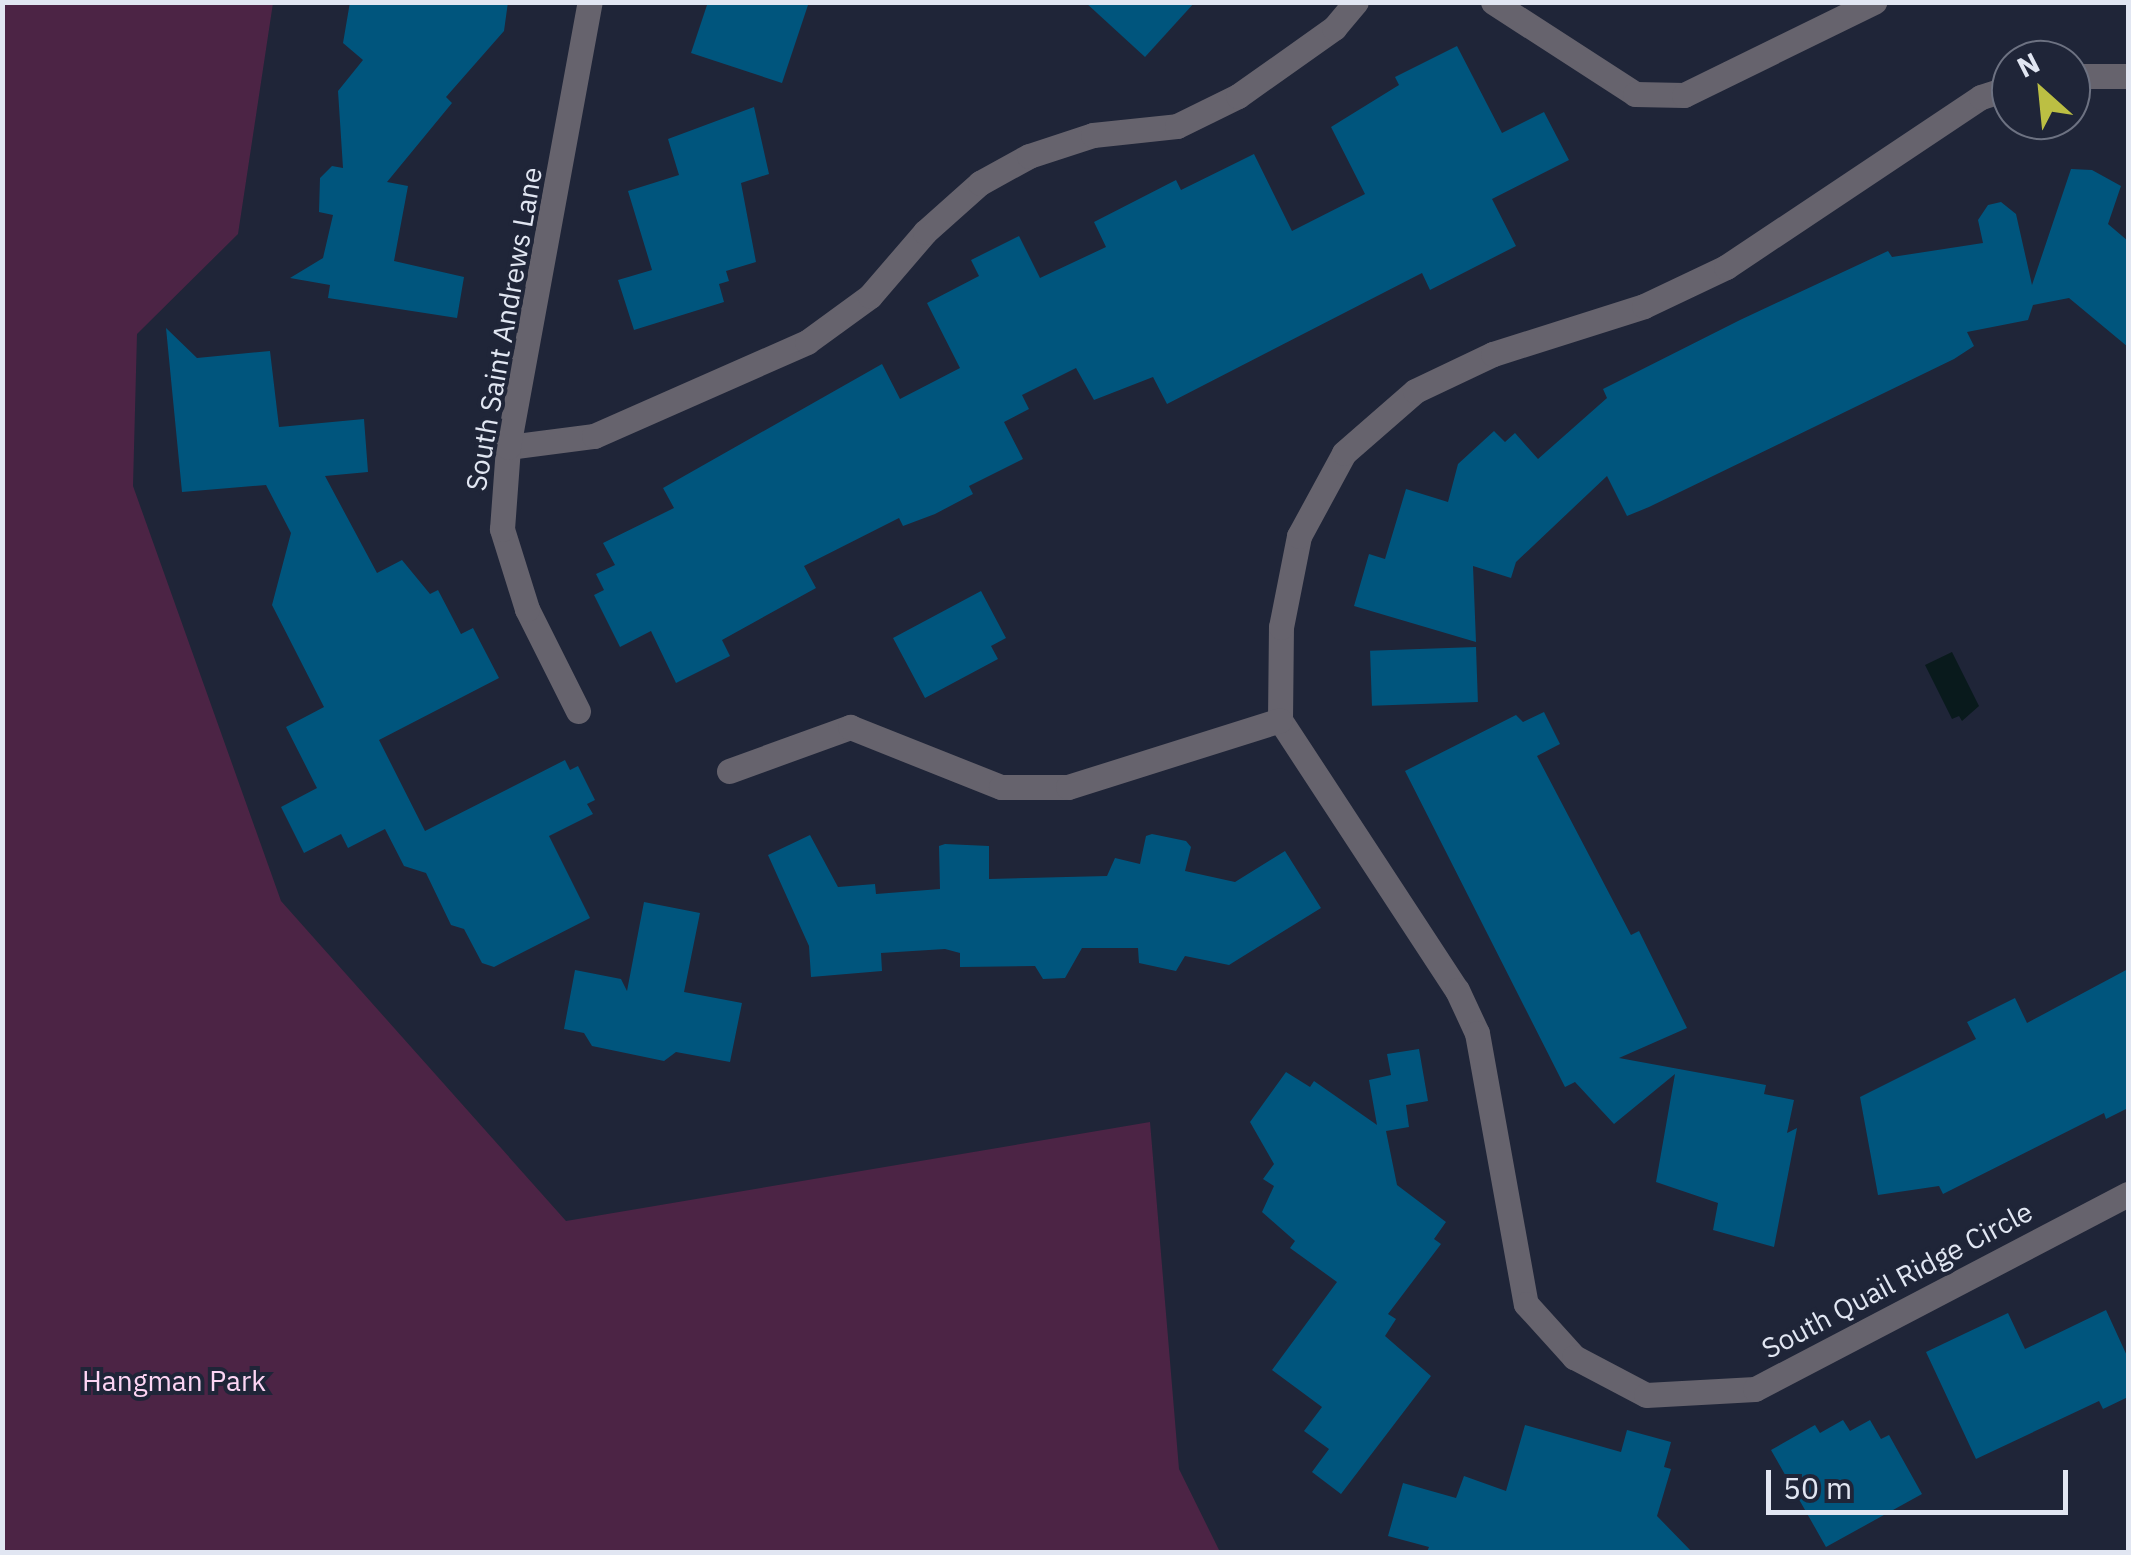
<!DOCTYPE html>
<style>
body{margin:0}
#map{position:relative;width:2131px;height:1555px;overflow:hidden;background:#1f2538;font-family:"IBM Plex Sans",sans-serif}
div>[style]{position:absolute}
.green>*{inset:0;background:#4c2445}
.water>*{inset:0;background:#091a1c}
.building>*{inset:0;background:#00557d;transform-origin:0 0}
.minor>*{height:25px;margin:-12.5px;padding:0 12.5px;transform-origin:12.5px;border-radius:12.5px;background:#66636d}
span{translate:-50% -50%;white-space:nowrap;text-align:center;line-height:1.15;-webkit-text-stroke:8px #1f2538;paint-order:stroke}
.street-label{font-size:28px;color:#e1e6f2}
.park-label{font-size:28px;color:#fdd5f4}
.frame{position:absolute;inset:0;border:5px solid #e1e6f2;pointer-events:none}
.north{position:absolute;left:1991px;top:40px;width:100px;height:100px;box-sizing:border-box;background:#1f2538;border:2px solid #6d7282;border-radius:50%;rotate:333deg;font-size:28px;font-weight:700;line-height:40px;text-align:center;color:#e1e6f2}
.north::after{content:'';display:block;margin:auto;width:35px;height:45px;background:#bcbf43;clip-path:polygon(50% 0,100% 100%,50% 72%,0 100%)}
.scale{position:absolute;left:1766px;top:1470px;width:302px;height:45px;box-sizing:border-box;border:5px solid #e1e6f2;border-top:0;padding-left:12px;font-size:30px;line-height:35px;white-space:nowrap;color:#e1e6f2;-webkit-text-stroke:8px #1f2538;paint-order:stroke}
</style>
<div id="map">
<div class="green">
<i style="clip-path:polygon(3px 2px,273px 3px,238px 234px,137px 334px,133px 486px,281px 901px,566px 1221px,1150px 1122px,1179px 1469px,1220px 1552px,3px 1552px)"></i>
</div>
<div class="water">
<i style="clip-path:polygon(1952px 652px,1979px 706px,1962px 721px,1959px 716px,1952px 719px,1925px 665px)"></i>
</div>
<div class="building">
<i style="clip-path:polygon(350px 2px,508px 2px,504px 31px,446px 97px,452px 103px,387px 182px,408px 186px,394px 261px,464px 277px,457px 318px,328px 298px,330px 285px,290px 278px,323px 258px,333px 215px,319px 212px,320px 178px,332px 166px,343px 168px,338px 91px,363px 60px,343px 43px)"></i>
<i style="clip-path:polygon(708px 2px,809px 2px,782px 83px,691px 53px)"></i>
<i style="clip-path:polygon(1085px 2px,1195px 2px,1145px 57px)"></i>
<i style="clip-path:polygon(1457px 46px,1502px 133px,1544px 112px,1569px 160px,1492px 199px,1516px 246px,1430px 290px,1422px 273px,1167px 404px,1153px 377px,1094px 400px,1076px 368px,1022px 395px,1029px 409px,1004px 422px,1023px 459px,969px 486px,973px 494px,935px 514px,903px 526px,899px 518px,804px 566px,816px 588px,722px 640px,730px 656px,676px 683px,651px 631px,620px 647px,594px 595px,604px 590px,596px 574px,615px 565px,603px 543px,674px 508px,663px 488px,882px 364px,900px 399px,960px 368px,927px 303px,979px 276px,971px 260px,1019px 236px,1040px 278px,1106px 247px,1094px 222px,1176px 180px,1181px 190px,1254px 154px,1292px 231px,1365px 194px,1331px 127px,1399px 85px,1395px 77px)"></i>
<i style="clip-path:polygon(754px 107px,769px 174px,741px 183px,756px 262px,726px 271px,729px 281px,719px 284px,724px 302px,634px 330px,618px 280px,652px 270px,628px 191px,679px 175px,668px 139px)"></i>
<i style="clip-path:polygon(2071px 169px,2092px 170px,2121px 186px,2108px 224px,2128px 241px,2128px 347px,2069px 298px,2033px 305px,2028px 320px,1967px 332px,1974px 346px,1954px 359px,1649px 507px,1627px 516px,1607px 476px,1516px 562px,1511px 578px,1473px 566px,1476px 642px,1354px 606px,1369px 554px,1385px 559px,1406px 489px,1448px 502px,1458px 464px,1494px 431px,1505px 442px,1515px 433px,1538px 459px,1607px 398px,1603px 389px,1740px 320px,1888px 251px,1892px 257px,1983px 243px,1978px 220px,1988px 205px,2001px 202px,2016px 214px,2032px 285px)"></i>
<i style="clip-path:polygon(166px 328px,197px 358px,270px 351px,279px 427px,364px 419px,368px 472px,325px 476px,377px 573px,402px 560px,430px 594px,438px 590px,461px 634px,473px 628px,499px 678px,379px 740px,425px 831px,565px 760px,570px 770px,578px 766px,595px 800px,587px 804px,593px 814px,549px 836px,590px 918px,494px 967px,482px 963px,464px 929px,451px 925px,426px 873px,404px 866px,385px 829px,348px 848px,341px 834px,304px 853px,281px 807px,317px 788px,286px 727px,324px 707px,272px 605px,291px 533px,266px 485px,182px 492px)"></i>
<i style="clip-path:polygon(981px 591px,1006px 638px,991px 646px,998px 659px,925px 698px,893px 638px)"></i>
<i style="left:1476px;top:647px;width:55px;height:106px;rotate:88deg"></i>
<i style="clip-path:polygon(1544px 712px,1560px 744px,1537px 756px,1631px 935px,1639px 931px,1687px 1028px,1619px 1058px,1766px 1085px,1764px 1094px,1794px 1100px,1787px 1133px,1797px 1128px,1774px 1247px,1713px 1230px,1718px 1203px,1656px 1182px,1675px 1074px,1614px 1124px,1575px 1082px,1565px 1087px,1405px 771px,1516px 715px,1523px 722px)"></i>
<i style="clip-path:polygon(1152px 834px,1186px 841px,1191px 847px,1185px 871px,1235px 882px,1285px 851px,1321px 908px,1229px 965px,1185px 956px,1176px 971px,1139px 963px,1138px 948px,1082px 948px,1065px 978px,1043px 979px,1035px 966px,960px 967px,960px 953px,945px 949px,881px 953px,882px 971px,811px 977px,809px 946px,768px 855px,810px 835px,838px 887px,875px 884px,876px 894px,940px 889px,939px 846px,945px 844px,989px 846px,989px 879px,1107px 876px,1115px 858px,1140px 864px,1146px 836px)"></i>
<i style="clip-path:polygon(644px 902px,700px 913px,684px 992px,742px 1003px,730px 1062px,676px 1052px,664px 1061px,592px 1046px,584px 1033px,564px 1029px,575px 970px,621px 979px,627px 991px)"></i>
<i style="clip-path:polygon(2128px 969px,2128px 1108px,2106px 1119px,2104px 1113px,1943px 1194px,1939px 1186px,1878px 1195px,1860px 1097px,1976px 1039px,1967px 1022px,2015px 998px,2027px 1023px)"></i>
<i style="clip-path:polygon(1419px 1049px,1428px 1101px,1406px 1105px,1409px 1127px,1386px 1131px,1397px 1185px,1446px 1222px,1434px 1239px,1441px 1244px,1388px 1314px,1396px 1319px,1385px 1336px,1431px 1376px,1341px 1494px,1312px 1472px,1329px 1449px,1304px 1431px,1322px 1407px,1272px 1370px,1337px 1282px,1290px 1248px,1295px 1241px,1262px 1212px,1274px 1186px,1263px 1179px,1274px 1164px,1250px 1122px,1286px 1072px,1310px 1087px,1314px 1081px,1377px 1125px,1369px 1080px,1391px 1075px,1387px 1054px)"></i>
<i style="clip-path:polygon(2106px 1310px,2128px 1358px,2128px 1397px,2103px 1409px,2099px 1401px,1976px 1459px,1926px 1352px,2008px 1313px,2025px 1349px)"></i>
<i style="clip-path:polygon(1843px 1420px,1850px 1431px,1870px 1420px,1881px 1439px,1889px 1435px,1922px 1494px,1826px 1547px,1771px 1450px,1815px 1425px,1820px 1433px)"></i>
<i style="clip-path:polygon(1525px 1425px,1621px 1452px,1627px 1430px,1671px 1442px,1664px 1467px,1671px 1469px,1657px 1516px,1692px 1552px,1427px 1552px,1429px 1547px,1388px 1536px,1403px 1483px,1456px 1498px,1464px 1476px,1506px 1491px)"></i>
</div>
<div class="minor">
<i style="left:1493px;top:2px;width:169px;rotate:32.9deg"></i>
<i style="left:1635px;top:94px;width:49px;rotate:1.2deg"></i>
<i style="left:1684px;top:95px;width:212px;rotate:-26.1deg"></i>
<i style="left:2071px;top:76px;width:57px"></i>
<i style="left:508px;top:447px;width:87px;rotate:-7.3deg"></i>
<i style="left:594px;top:436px;width:233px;rotate:-23.8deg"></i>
<i style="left:807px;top:342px;width:78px;rotate:-36.1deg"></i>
<i style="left:870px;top:296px;width:84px;rotate:-49.3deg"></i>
<i style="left:925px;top:232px;width:74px;rotate:-41.7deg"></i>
<i style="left:980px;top:183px;width:56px;rotate:-28.9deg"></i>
<i style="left:1029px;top:156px;width:67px;rotate:-18.2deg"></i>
<i style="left:1093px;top:135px;width:84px;rotate:-6.1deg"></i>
<i style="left:1177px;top:126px;width:68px;rotate:-26.2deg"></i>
<i style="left:1238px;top:96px;width:118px;rotate:-35.3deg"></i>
<i style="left:1334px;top:28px;width:34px;rotate:-50deg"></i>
<i style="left:578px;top:711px;width:114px;rotate:-116.6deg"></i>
<i style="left:527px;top:609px;width:84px;rotate:-107.4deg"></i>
<i style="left:502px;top:529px;width:82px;rotate:-85.8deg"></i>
<i style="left:508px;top:447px;width:452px;rotate:-79.6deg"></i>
<i style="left:1280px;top:720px;width:323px;rotate:56.8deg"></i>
<i style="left:1457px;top:990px;width:47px;rotate:65.1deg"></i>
<i style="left:1477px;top:1033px;width:275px;rotate:79.8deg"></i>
<i style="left:1526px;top:1304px;width:72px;rotate:47.8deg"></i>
<i style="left:1574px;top:1357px;width:81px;rotate:27.8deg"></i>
<i style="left:1646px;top:1395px;width:109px;rotate:-3.2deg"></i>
<i style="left:1755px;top:1389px;width:421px;rotate:-27.6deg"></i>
<i style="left:1280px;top:720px;width:93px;rotate:-89.4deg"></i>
<i style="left:1281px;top:627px;width:93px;rotate:-78.8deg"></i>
<i style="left:1299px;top:536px;width:94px;rotate:-61.5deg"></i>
<i style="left:1344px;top:453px;width:94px;rotate:-41.1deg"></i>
<i style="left:1415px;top:391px;width:86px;rotate:-25.4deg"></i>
<i style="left:1493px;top:354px;width:158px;rotate:-17.6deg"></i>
<i style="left:1644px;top:306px;width:91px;rotate:-25.4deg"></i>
<i style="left:1726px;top:267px;width:306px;rotate:-33.7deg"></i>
<i style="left:1981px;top:97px;width:32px;rotate:-18deg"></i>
<i style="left:729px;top:771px;width:129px;rotate:-20deg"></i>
<i style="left:850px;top:727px;width:162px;rotate:21.7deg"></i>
<i style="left:1001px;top:787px;width:67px"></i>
<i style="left:1068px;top:787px;width:222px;rotate:-17.5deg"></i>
</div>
<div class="street-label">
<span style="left:504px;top:329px;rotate:-80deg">South Saint Andrews Lane</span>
<span style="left:1897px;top:1280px;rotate:-28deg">South Quail Ridge Circle</span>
</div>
<div class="park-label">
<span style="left:174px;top:1381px">Hangman Park</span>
</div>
<div class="frame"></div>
<div class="north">N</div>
<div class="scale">50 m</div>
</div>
